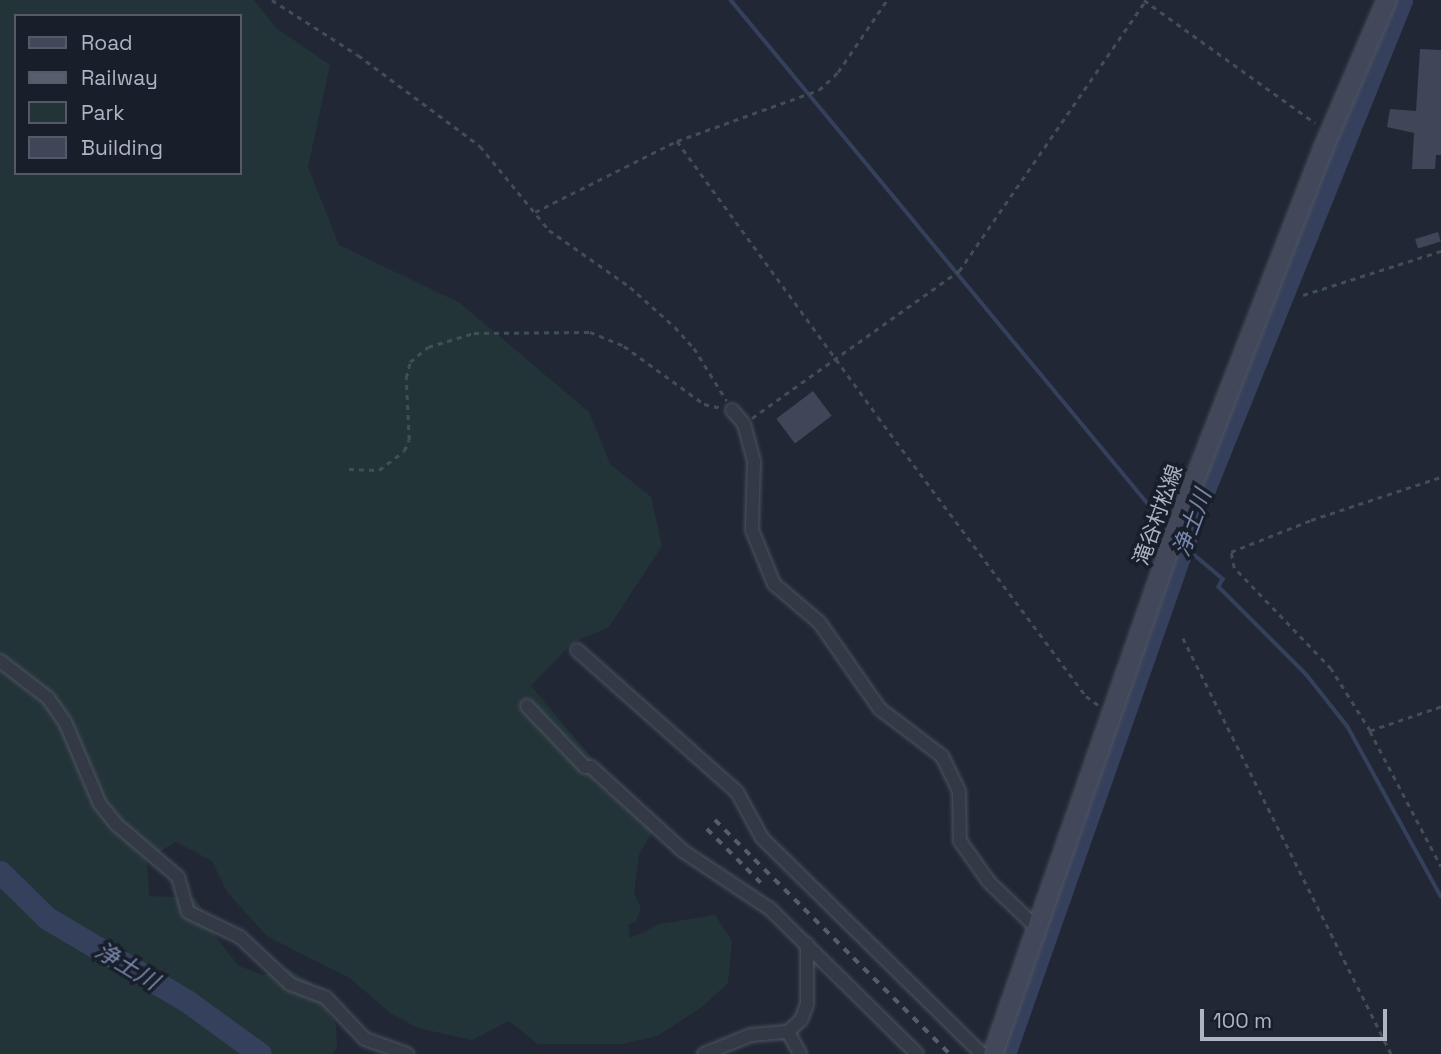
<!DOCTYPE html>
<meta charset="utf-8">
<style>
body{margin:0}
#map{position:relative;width:1441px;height:1054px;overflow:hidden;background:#212735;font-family:"Space Grotesk","Noto Sans JP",sans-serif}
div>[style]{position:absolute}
.green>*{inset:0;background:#233438}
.stream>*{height:3.5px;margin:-1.75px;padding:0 1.75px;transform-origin:1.75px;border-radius:1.75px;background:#35405c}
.river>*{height:23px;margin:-11.5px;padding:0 11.5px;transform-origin:11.5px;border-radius:11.5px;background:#35405c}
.building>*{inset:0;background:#3f4658;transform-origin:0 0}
.path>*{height:2.5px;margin-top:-1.25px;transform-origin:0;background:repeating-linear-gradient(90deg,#404f54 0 5px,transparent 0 10px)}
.roads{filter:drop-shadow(0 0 2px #4e5461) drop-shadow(0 0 2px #4e5461)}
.street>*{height:12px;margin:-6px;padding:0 6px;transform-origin:6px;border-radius:6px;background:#343946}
.secondary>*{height:18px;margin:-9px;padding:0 9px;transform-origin:9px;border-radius:9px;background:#424859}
.rail>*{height:3.5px;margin-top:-1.75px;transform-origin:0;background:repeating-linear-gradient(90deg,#565d6d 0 7px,transparent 0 14px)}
span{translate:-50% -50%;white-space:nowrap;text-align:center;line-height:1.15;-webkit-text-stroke:7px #191e2b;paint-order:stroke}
.street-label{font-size:21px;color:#aeb4c3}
.water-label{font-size:23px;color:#7786aa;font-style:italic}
.legend{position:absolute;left:14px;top:14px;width:228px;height:161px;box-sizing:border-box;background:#191e2b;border:2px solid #555a68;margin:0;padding:9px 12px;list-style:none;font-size:21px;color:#aeb4c3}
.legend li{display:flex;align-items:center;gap:14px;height:35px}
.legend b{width:35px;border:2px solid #555a68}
.scale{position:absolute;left:1200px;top:1009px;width:187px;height:32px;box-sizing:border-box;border:4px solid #aeb4c3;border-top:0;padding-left:9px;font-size:21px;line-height:24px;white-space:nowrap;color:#aeb4c3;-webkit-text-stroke:5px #191e2b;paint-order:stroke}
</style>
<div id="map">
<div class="green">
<i style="clip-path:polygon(evenodd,0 0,254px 0,276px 28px,330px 65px,308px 167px,339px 245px,460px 303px,589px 412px,610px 464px,651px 497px,662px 546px,609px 627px,572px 643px,531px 686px,653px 830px,639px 855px,634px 893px,641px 908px,636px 921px,628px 925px,630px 938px,660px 924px,715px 915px,732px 941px,728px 983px,702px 1007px,657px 1036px,622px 1044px,538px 1044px,509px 1021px,472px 1040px,418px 1028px,390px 1013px,351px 979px,267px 936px,227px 892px,212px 861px,176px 842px,147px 859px,149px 896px,196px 898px,218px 940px,239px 966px,264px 975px,288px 969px,311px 982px,336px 1025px,337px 1048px,332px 1054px,0 1054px,0 0,16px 16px,240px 16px,240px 173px,16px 173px,16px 16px)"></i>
</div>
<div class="stream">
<i style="left:731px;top:0;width:687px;rotate:50.38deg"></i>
<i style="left:1178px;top:541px;width:59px;rotate:40.2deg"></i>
<i style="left:1223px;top:579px;width:9px;rotate:117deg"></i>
<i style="left:1219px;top:587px;width:124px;rotate:45deg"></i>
<i style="left:1307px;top:675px;width:66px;rotate:51.7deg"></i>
<i style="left:1348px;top:727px;width:193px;rotate:61.2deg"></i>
</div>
<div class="river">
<i style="left:0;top:872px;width:66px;rotate:44.4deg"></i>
<i style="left:47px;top:918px;width:163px;rotate:30.7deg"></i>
<i style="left:187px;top:1001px;width:90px;rotate:36deg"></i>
<i style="left:1004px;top:1054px;width:572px;rotate:-70.62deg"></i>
<i style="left:1194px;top:514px;width:554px;rotate:-68.06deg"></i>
</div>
<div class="building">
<i style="clip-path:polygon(1420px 49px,1441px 50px,1441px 155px,1436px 155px,1435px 169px,1412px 169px,1414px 133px,1387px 127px,1390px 109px,1416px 111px)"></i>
<i style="left:1438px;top:232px;width:10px;height:24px;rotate:73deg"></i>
<i style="left:813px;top:391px;width:31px;height:46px;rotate:53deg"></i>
</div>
<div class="path">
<i style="left:272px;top:0;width:102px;rotate:32.6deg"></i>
<i style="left:358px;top:55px;width:152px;rotate:36.7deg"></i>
<i style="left:480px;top:146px;width:109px;rotate:50.6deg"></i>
<i style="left:549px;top:230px;width:99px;rotate:35.1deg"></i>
<i style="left:630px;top:287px;width:60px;rotate:41.6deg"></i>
<i style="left:675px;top:327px;width:28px;rotate:48deg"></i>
<i style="left:694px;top:348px;width:62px;rotate:58.1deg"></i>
<i style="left:1144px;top:0;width:211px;rotate:35.7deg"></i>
<i style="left:677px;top:141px;width:341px;rotate:53.9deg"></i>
<i style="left:878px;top:417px;width:348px;rotate:53.3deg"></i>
<i style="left:1086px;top:696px;width:17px;rotate:36deg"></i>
<i style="left:535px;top:212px;width:159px;rotate:-26.6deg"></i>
<i style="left:677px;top:141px;width:151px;rotate:-19.8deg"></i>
<i style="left:819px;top:90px;width:26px;rotate:-43deg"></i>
<i style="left:838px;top:72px;width:87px;rotate:-55.8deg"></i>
<i style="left:1303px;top:295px;width:145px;rotate:-17.7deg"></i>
<i style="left:752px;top:418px;width:254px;rotate:-35.4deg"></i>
<i style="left:959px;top:271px;width:329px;rotate:-55.4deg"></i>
<i style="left:349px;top:469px;width:30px;rotate:2deg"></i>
<i style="left:379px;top:470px;width:31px;rotate:-37deg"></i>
<i style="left:404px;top:451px;width:12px;rotate:-66deg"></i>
<i style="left:409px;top:440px;width:62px;rotate:-92.8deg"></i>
<i style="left:406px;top:378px;width:16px;rotate:-76deg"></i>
<i style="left:410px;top:362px;width:23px;rotate:-40deg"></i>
<i style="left:428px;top:347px;width:48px;rotate:-16.9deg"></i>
<i style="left:474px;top:333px;width:116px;rotate:-0.5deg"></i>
<i style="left:590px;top:332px;width:37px;rotate:22deg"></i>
<i style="left:624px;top:346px;width:99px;rotate:35.9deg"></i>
<i style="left:704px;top:404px;width:18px;rotate:13deg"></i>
<i style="left:1183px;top:638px;width:465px;rotate:63.4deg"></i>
<i style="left:1441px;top:707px;width:75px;rotate:161.3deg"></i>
<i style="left:1370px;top:731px;width:153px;rotate:62.3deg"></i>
<i style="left:1370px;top:731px;width:73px;rotate:-122.2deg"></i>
<i style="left:1331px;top:669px;width:140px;rotate:-133.8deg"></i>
<i style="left:1234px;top:568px;width:16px;rotate:-101deg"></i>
<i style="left:1231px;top:552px;width:86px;rotate:-21.8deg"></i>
<i style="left:1311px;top:520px;width:137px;rotate:-18.3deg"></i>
</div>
<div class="roads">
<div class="street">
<i style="left:732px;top:410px;width:18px;rotate:49deg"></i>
<i style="left:744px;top:424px;width:38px;rotate:75deg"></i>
<i style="left:754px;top:461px;width:69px;rotate:91.7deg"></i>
<i style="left:752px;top:530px;width:58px;rotate:67.8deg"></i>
<i style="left:774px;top:584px;width:59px;rotate:40.2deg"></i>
<i style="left:819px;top:622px;width:106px;rotate:55deg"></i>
<i style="left:880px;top:709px;width:78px;rotate:37.2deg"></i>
<i style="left:942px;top:756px;width:39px;rotate:64deg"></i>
<i style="left:959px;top:791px;width:50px;rotate:88.9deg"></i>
<i style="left:960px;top:841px;width:50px;rotate:54.7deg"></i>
<i style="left:989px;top:882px;width:68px;rotate:43.8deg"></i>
<i style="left:577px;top:650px;width:214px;rotate:41.6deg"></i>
<i style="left:737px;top:792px;width:52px;rotate:61.5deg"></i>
<i style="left:762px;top:838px;width:308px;rotate:44.5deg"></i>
<i style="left:0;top:661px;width:61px;rotate:37.6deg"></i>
<i style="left:48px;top:698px;width:29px;rotate:55deg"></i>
<i style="left:65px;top:722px;width:89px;rotate:66.9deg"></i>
<i style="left:100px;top:804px;width:26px;rotate:51deg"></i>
<i style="left:116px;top:824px;width:82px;rotate:40.5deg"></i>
<i style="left:178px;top:877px;width:36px;rotate:74deg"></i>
<i style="left:188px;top:912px;width:58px;rotate:25.7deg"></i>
<i style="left:240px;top:937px;width:69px;rotate:43.2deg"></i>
<i style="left:290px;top:984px;width:39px;rotate:21deg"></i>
<i style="left:326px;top:998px;width:57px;rotate:46.4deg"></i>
<i style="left:365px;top:1039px;width:45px;rotate:19.7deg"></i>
<i style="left:527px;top:706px;width:84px;rotate:46.4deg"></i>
<i style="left:585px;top:767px;width:6px"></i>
<i style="left:591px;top:767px;width:125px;rotate:42.4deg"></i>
<i style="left:683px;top:851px;width:105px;rotate:33.7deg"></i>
<i style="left:770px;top:909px;width:206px;rotate:44.6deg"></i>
<i style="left:788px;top:1032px;width:25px;rotate:61deg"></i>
<i style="left:704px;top:1054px;width:51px;rotate:-22deg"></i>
<i style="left:751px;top:1035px;width:37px;rotate:-5deg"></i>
<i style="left:788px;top:1032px;width:18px;rotate:-43deg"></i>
<i style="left:801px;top:1020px;width:17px;rotate:-69deg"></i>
<i style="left:807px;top:1004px;width:60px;rotate:-90deg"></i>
</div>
<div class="secondary">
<i style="left:993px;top:1054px;width:573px;rotate:-70.74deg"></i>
<i style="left:1182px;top:513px;width:393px;rotate:-68.8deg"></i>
<i style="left:1324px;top:147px;width:160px;rotate:-66.8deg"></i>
</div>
</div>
<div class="rail">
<i style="left:715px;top:820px;width:332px;rotate:44.9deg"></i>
<i style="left:707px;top:829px;width:76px;rotate:45deg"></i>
</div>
<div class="street-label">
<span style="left:1158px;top:515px;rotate:-70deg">滝谷村松線</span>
</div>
<div class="water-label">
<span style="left:1192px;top:523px;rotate:-70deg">浄土川</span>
<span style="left:127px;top:966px;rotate:31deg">浄土川</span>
</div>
<ul class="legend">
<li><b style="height:9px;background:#424859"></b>Road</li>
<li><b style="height:9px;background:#565d6d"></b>Railway</li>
<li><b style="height:19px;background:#233438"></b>Park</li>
<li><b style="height:19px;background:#3f4658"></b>Building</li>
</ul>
<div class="scale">100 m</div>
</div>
